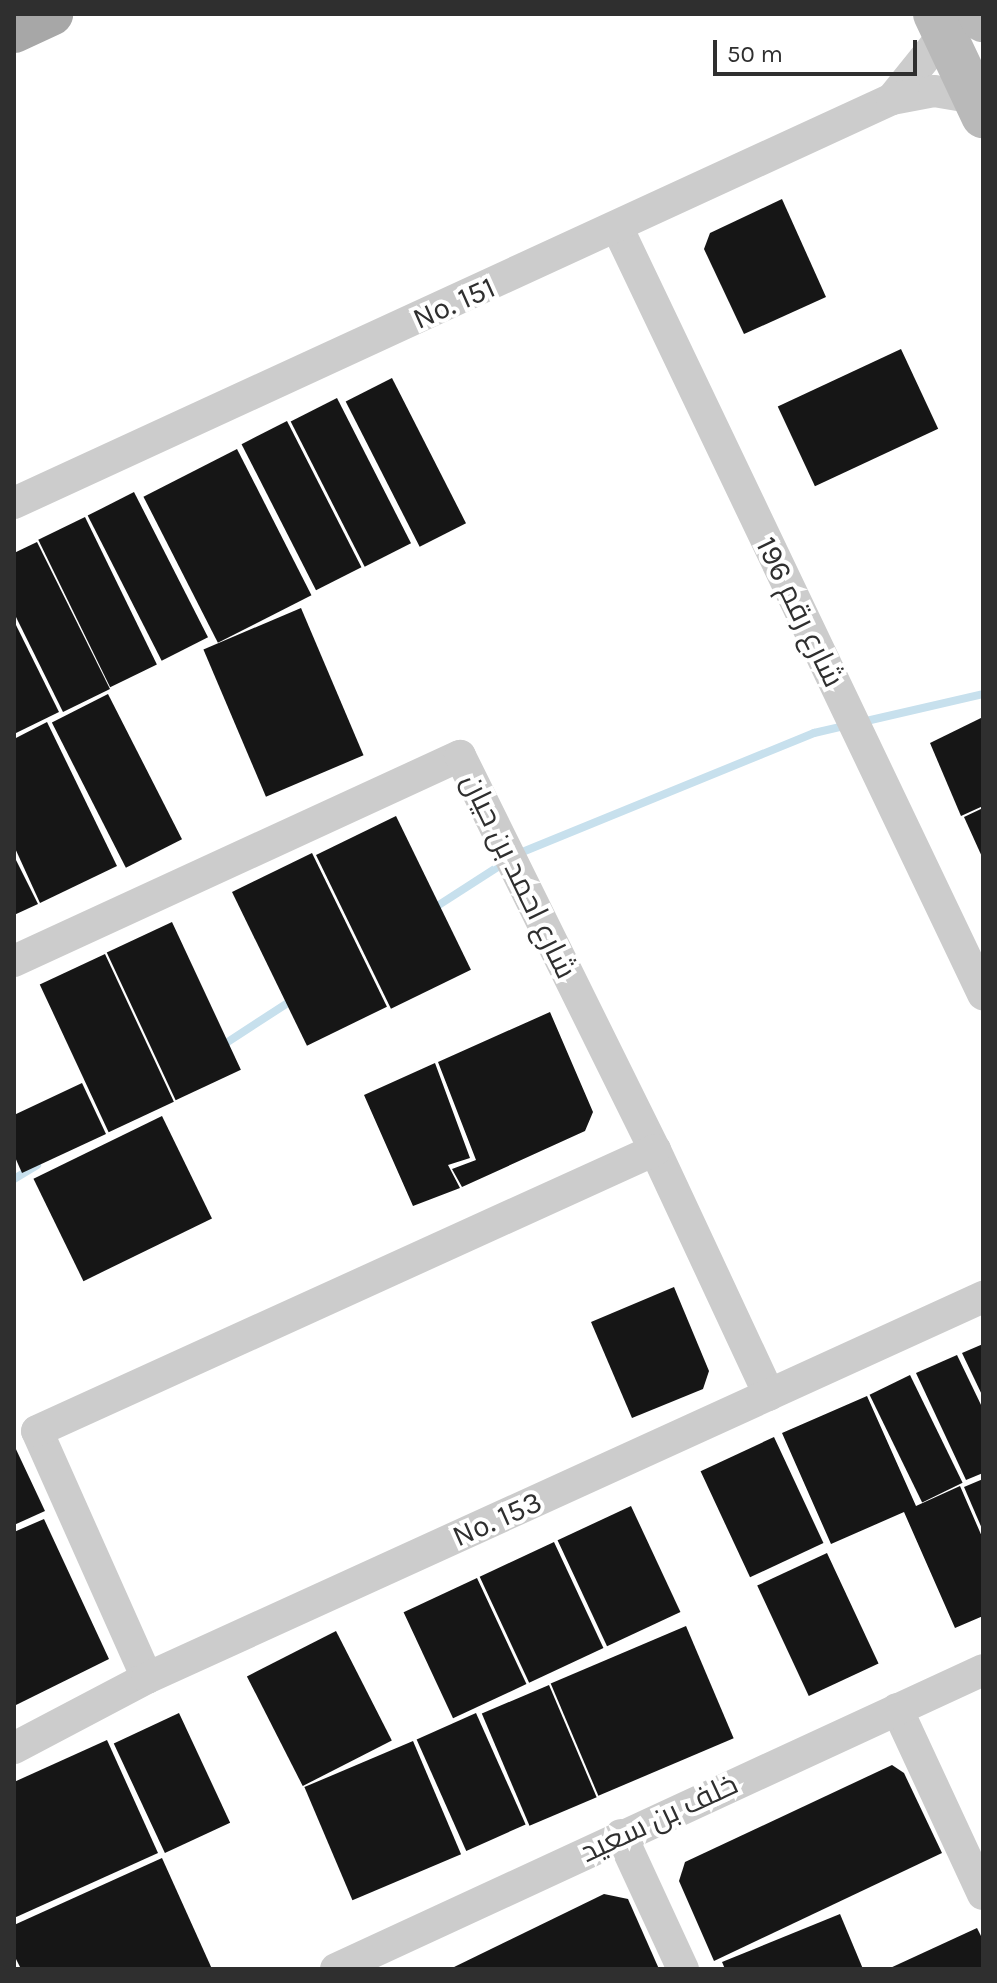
<!DOCTYPE html>
<meta charset="utf-8">
<style>
body{margin:0}
#map{position:relative;width:997px;height:1983px;overflow:hidden;background:#fff;font-family:Karla,Cairo,sans-serif}
div>[style]{position:absolute}
.stream>*{height:8px;margin:-4px;padding:0 4px;transform-origin:4px;border-radius:4px;background:#c7e0ed}
.building>*{inset:0;background:#161616;transform-origin:0 0}
.street>*{height:32px;margin:-16px;padding:0 16px;transform-origin:16px;border-radius:16px;background:#ccc}
.secondary>*{height:44px;margin:-22px;padding:0 22px;transform-origin:22px;border-radius:22px;background:#b9b9b9}
.primary>*{height:44px;margin:-22px;padding:0 22px;transform-origin:22px;border-radius:22px;background:#a7a7a7}
span{translate:-50% -50%;white-space:nowrap;text-align:center;line-height:1.15;-webkit-text-stroke:8px #fff;paint-order:stroke}
.street-label{font-size:30px;color:#2f2f2f}
.frame{position:absolute;inset:0;border:16px solid #2f2f2f;pointer-events:none}
.scale{position:absolute;left:713px;top:40px;width:204px;height:36px;box-sizing:border-box;border:4px solid #2f2f2f;border-top:0;padding-left:10px;font-size:24px;line-height:28px;white-space:nowrap;color:#2f2f2f;-webkit-text-stroke:6px #fff;paint-order:stroke}
</style>
<div id="map">
<div class="stream">
<i style="left:862px;top:722px;width:124px;rotate:-13deg"></i>
<i style="left:515px;top:855px;width:323px;rotate:-22.2deg"></i>
<i style="left:814px;top:733px;width:35px;rotate:-13deg"></i>
<i style="left:431px;top:910px;width:87px;rotate:-32.8deg"></i>
<i style="left:220px;top:1047px;width:86px;rotate:-33.1deg"></i>
<i style="left:14px;top:1179px;width:27px;rotate:-31deg"></i>
</div>
<div class="building">
<i style="clip-path:polygon(782px 199px,826px 297px,744px 334px,704px 249px,710px 233px)"></i>
<i style="left:901px;top:349px;width:88px;height:136px;rotate:65deg"></i>
<i style="left:392px;top:378px;width:163px;height:52px;rotate:63deg"></i>
<i style="left:337px;top:398px;width:163px;height:52px;rotate:63deg"></i>
<i style="left:287px;top:421px;width:164px;height:51px;rotate:63deg"></i>
<i style="left:237px;top:449px;width:164px;height:105px;rotate:63deg"></i>
<i style="left:134px;top:492px;width:163px;height:52px;rotate:63deg"></i>
<i style="left:85px;top:517px;width:164px;height:52px;rotate:64deg"></i>
<i style="clip-path:polygon(37px 542px,110px 689px,63px 712px,14px 613px,14px 553px)"></i>
<i style="left:301px;top:608px;width:160px;height:106px;rotate:67deg"></i>
<i style="clip-path:polygon(14px 621px,59px 712px,14px 734px)"></i>
<i style="left:108px;top:694px;width:163px;height:63px;rotate:63deg"></i>
<i style="clip-path:polygon(983px 717px,983px 806px,961px 816px,930px 743px)"></i>
<i style="clip-path:polygon(47px 722px,117px 866px,40px 903px,14px 846px,14px 739px)"></i>
<i style="clip-path:polygon(983px 808px,983px 859px,964px 817px)"></i>
<i style="left:396px;top:816px;width:171px;height:89px;rotate:64deg"></i>
<i style="left:312px;top:853px;width:171px;height:89px;rotate:64deg"></i>
<i style="clip-path:polygon(14px 856px,38px 904px,14px 915px)"></i>
<i style="left:172px;top:922px;width:163px;height:72px;rotate:65deg"></i>
<i style="left:105px;top:954px;width:163px;height:72px;rotate:65deg"></i>
<i style="clip-path:polygon(550px 1012px,593px 1112px,585px 1131px,462px 1187px,452px 1169px,476px 1160px,438px 1062px)"></i>
<i style="clip-path:polygon(435px 1063px,470px 1158px,448px 1165px,460px 1188px,413px 1206px,364px 1095px)"></i>
<i style="clip-path:polygon(82px 1083px,106px 1134px,22px 1173px,14px 1155px,14px 1115px)"></i>
<i style="left:162px;top:1116px;width:114px;height:143px;rotate:64deg"></i>
<i style="clip-path:polygon(674px 1287px,709px 1371px,703px 1389px,632px 1418px,591px 1322px)"></i>
<i style="clip-path:polygon(983px 1344px,983px 1397px,962px 1353px)"></i>
<i style="clip-path:polygon(957px 1355px,983px 1409px,983px 1473px,966px 1480px,916px 1373px)"></i>
<i style="left:910px;top:1375px;width:120px;height:45px;rotate:64deg"></i>
<i style="clip-path:polygon(867px 1396px,916px 1506px,960px 1486px,983px 1539px,983px 1616px,955px 1628px,904px 1512px,831px 1544px,782px 1433px)"></i>
<i style="left:774px;top:1437px;width:117px;height:81px;rotate:65deg"></i>
<i style="clip-path:polygon(14px 1445px,45px 1511px,14px 1525px)"></i>
<i style="clip-path:polygon(983px 1479px,983px 1531px,964px 1487px)"></i>
<i style="left:631px;top:1506px;width:117px;height:81px;rotate:65deg"></i>
<i style="clip-path:polygon(44px 1519px,109px 1659px,14px 1706px,14px 1532px)"></i>
<i style="left:554px;top:1542px;width:117px;height:82px;rotate:65deg"></i>
<i style="left:827px;top:1553px;width:122px;height:77px;rotate:65deg"></i>
<i style="left:477px;top:1578px;width:117px;height:81px;rotate:65deg"></i>
<i style="left:686px;top:1626px;width:122px;height:147px;rotate:67deg"></i>
<i style="left:336px;top:1631px;width:123px;height:100px;rotate:63deg"></i>
<i style="left:549px;top:1685px;width:122px;height:73px;rotate:67deg"></i>
<i style="left:179px;top:1713px;width:121px;height:72px;rotate:65deg"></i>
<i style="left:476px;top:1713px;width:122px;height:65px;rotate:66deg"></i>
<i style="clip-path:polygon(107px 1740px,158px 1853px,14px 1918px,14px 1782px)"></i>
<i style="left:413px;top:1741px;width:123px;height:118px;rotate:67deg"></i>
<i style="clip-path:polygon(892px 1765px,904px 1773px,942px 1853px,714px 1961px,679px 1881px,685px 1862px)"></i>
<i style="clip-path:polygon(162px 1858px,212px 1969px,21px 1969px,14px 1955px,14px 1925px)"></i>
<i style="clip-path:polygon(604px 1894px,628px 1899px,659px 1969px,450px 1969px)"></i>
<i style="clip-path:polygon(840px 1914px,863px 1969px,725px 1969px,722px 1962px)"></i>
<i style="clip-path:polygon(977px 1928px,983px 1940px,983px 1969px,888px 1969px)"></i>
</div>
<div class="street">
<i style="left:892px;top:99px;width:85px;rotate:-51.2deg"></i>
<i style="left:618px;top:229px;width:848px;rotate:64.49deg"></i>
<i style="left:14px;top:503px;width:966px;rotate:-24.71deg"></i>
<i style="left:892px;top:99px;width:43px;rotate:-10.8deg"></i>
<i style="left:934px;top:91px;width:42px;rotate:9.7deg"></i>
<i style="left:14px;top:961px;width:491px;rotate:-24.7deg"></i>
<i style="left:460px;top:756px;width:440px;rotate:63.7deg"></i>
<i style="left:655px;top:1150px;width:270px;rotate:65deg"></i>
<i style="left:147px;top:1678px;width:270px;rotate:-114deg"></i>
<i style="left:37px;top:1431px;width:679px;rotate:-24.45deg"></i>
<i style="left:897px;top:1709px;width:204px;rotate:65.1deg"></i>
<i style="left:14px;top:1748px;width:150px;rotate:-27.8deg"></i>
<i style="left:147px;top:1678px;width:919px;rotate:-24.5deg"></i>
<i style="left:621px;top:1835px;width:148px;rotate:65.2deg"></i>
<i style="left:336px;top:1969px;width:713px;rotate:-24.8deg"></i>
</div>
<div class="secondary">
<i style="left:935px;top:14px;width:113px;rotate:64.8deg"></i>
<i style="left:980px;top:14px;width:7px;rotate:63deg"></i>
</div>
<div class="primary">
<i style="left:14px;top:31px;width:41px;rotate:-24.7deg"></i>
</div>
<div class="street-label">
<span style="left:454px;top:303px;rotate:-24deg">No. 151</span>
<span style="left:800px;top:612px;rotate:64deg">شارع رقم 196</span>
<span style="left:519px;top:876px;rotate:64deg">شارع احمد بن حيان</span>
<span style="left:497px;top:1519px;rotate:-24deg">No. 153</span>
<span style="left:659px;top:1818px;rotate:-25deg">خلف بن سعيد</span>
</div>
<div class="frame"></div>
<div class="scale">50 m</div>
</div>
